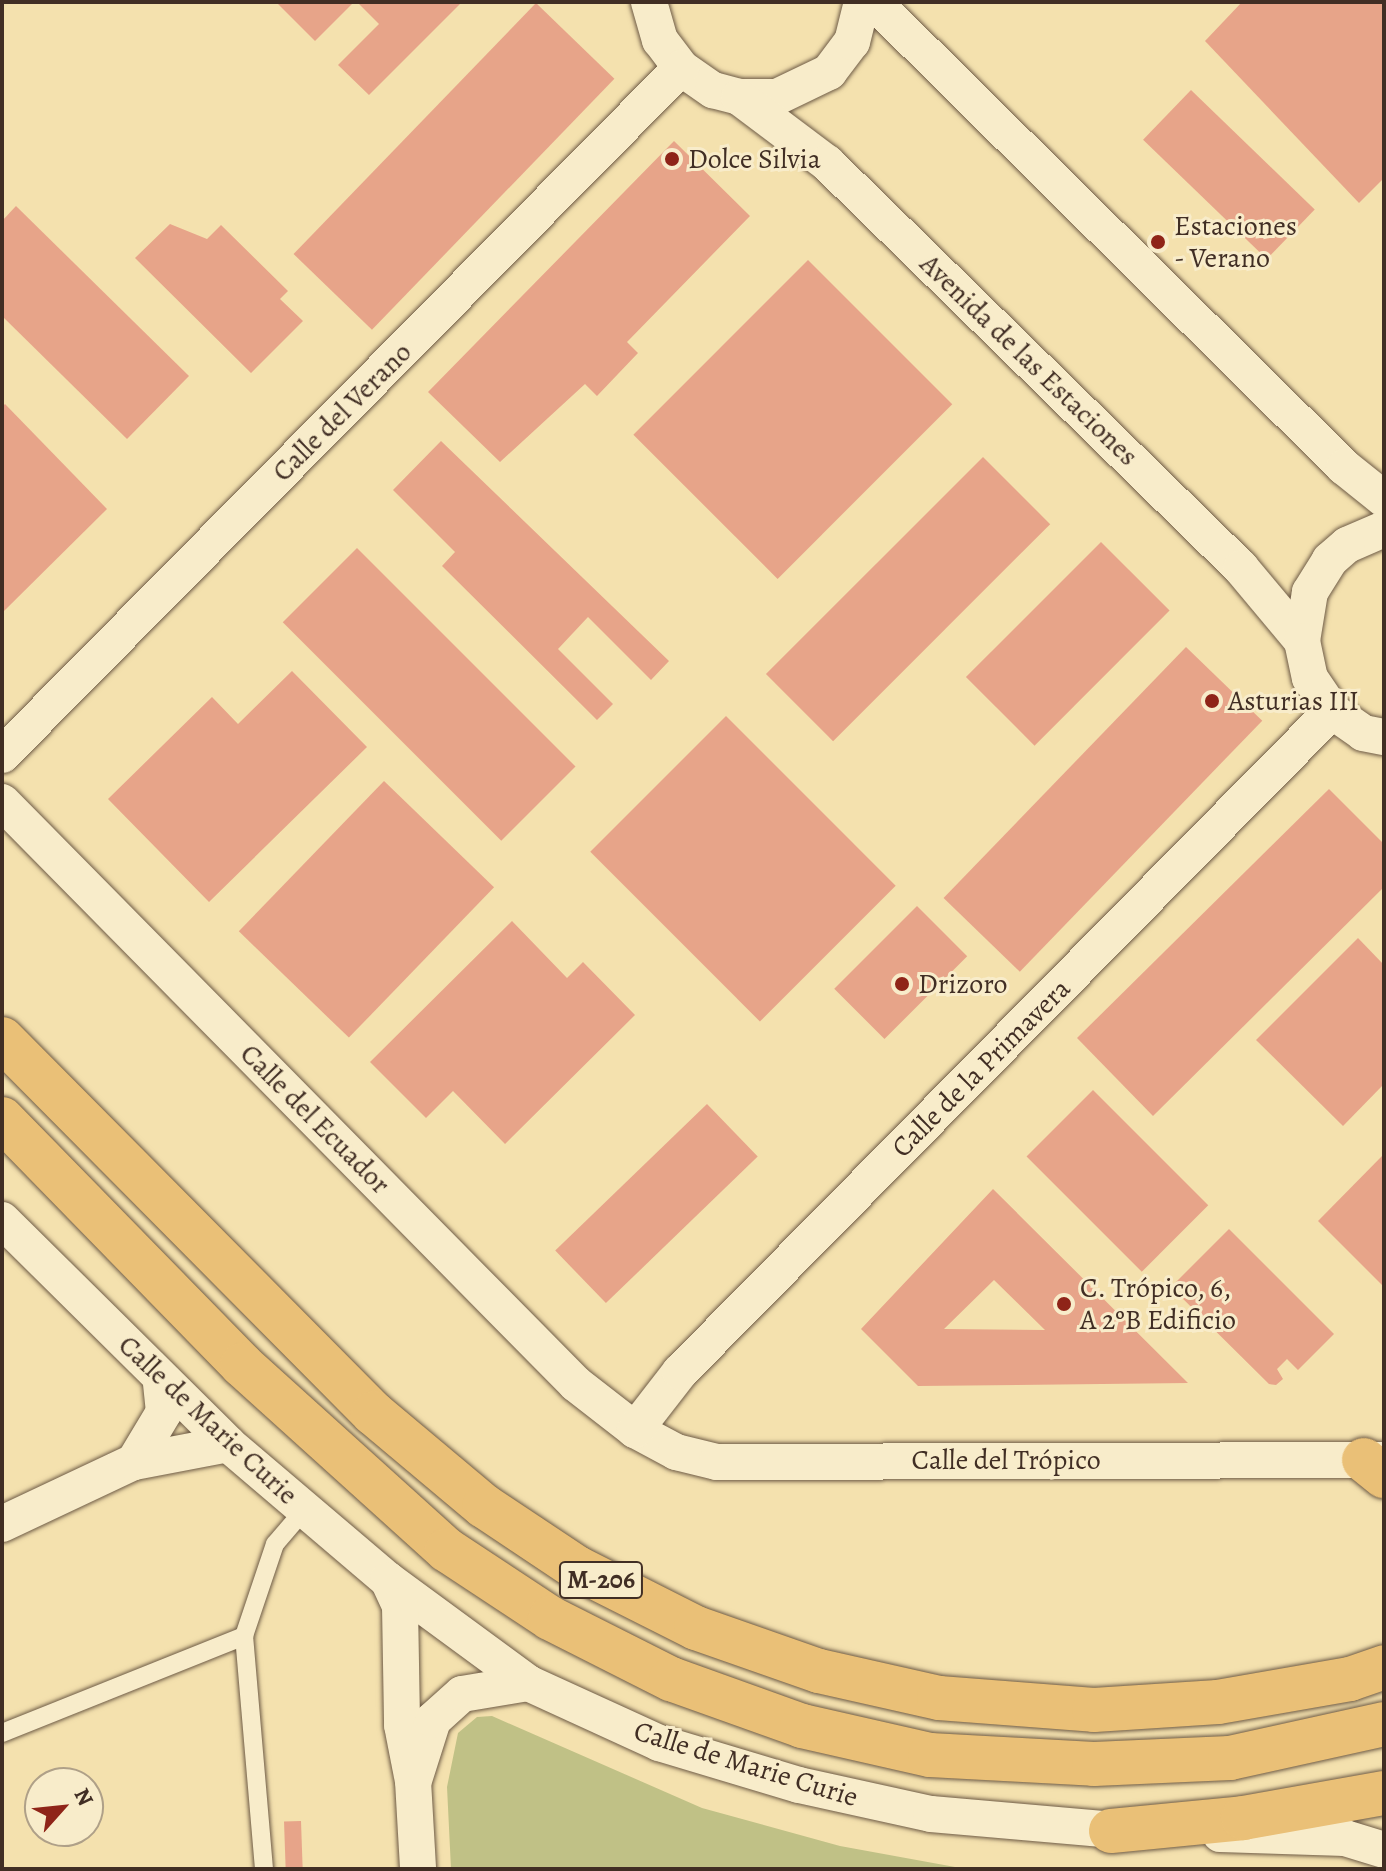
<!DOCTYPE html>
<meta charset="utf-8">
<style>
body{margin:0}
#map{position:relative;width:1386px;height:1871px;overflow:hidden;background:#f4e1ae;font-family:Alegreya,serif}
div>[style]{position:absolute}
.green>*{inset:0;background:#c0c186}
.building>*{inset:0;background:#e7a489;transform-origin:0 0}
.roads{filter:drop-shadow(0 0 2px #6e5b46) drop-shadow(0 0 2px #6e5b46)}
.lane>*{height:18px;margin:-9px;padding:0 9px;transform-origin:9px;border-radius:9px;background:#f8ecca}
.street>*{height:36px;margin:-18px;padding:0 18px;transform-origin:18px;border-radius:18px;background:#f8ecca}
.primary>*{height:44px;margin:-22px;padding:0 22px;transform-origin:22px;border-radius:22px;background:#eac077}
.dots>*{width:22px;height:22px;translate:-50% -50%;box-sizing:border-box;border:4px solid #f8ecca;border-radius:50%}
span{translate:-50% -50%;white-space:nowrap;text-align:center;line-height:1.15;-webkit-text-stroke:6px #f8ecca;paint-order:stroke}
.shield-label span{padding:2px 6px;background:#f8ecca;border:2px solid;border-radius:6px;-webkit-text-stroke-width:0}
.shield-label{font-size:26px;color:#412e24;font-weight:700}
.poi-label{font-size:28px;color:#412e24}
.left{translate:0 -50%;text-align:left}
.street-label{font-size:28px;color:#412e24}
.frame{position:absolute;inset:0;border:4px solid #412e24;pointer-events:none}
.north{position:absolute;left:24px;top:1767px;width:80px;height:80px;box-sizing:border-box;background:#f8ecca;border:2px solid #afa088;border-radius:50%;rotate:63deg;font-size:22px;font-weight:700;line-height:32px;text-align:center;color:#412e24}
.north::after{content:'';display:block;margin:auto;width:28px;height:36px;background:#8f2418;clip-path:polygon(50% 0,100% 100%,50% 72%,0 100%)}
</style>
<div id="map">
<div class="green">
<i style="clip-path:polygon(492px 1716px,702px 1808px,840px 1846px,966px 1869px,451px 1869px,447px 1787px,458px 1733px,477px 1717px)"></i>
</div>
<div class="building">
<i style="clip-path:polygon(276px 2px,354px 2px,315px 41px)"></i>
<i style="clip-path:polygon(357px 2px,462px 2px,369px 95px,338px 65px,379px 24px)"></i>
<i style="clip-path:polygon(1242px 2px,1384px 2px,1384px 178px,1359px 203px,1205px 41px)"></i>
<i style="left:536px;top:3px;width:109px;height:349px;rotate:44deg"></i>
<i style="left:1191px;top:90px;width:172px;height:69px;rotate:44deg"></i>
<i style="clip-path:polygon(674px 141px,750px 216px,627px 342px,638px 353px,597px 396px,585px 384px,500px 462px,428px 392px)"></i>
<i style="clip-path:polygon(16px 206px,189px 376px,127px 439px,2px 316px,2px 221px)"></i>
<i style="clip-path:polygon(170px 224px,207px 239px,221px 225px,288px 291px,280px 299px,303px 321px,251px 373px,135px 258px)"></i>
<i style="left:808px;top:260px;width:204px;height:247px;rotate:45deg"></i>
<i style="clip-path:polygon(5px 404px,107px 509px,2px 613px,2px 407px)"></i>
<i style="clip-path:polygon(441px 441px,669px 661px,651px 680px,588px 617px,558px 649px,613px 704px,597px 720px,442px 566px,455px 552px,393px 490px)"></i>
<i style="left:983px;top:457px;width:95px;height:307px;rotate:45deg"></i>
<i style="left:1101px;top:542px;width:97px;height:191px;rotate:45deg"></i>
<i style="left:357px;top:548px;width:309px;height:105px;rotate:45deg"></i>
<i style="left:1186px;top:647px;width:106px;height:349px;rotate:44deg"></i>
<i style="clip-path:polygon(292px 671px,367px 747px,209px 902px,108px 799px,212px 697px,238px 724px)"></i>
<i style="left:726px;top:716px;width:240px;height:192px;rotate:45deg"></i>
<i style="left:384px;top:781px;width:153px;height:209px;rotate:44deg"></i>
<i style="clip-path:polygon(1329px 789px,1384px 844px,1384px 887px,1153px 1116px,1077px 1038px)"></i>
<i style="left:917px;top:906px;width:71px;height:117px;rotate:45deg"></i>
<i style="clip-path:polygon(512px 921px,567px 978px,583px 962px,635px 1015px,505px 1144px,453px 1091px,426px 1118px,370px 1062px)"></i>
<i style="clip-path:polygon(1358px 938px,1384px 965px,1384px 1084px,1343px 1126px,1256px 1040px)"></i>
<i style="left:1093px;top:1090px;width:163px;height:94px;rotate:45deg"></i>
<i style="left:707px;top:1104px;width:73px;height:211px;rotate:46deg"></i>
<i style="clip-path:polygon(1384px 1154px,1384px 1287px,1318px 1221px)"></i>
<i style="clip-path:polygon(evenodd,993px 1189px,1188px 1383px,918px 1386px,861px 1329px,993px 1189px,994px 1280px,1045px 1330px,944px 1329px,994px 1280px)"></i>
<i style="clip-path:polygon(1229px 1229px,1334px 1334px,1298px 1370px,1287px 1359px,1277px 1369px,1283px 1379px,1276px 1385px,1269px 1384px,1171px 1287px)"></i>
<i style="left:301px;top:1821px;width:48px;height:17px;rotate:88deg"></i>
</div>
<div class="roads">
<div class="lane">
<i style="left:2px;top:1733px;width:261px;rotate:-21.8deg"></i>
<i style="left:264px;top:1869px;width:234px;rotate:-94.9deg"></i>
<i style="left:244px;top:1636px;width:97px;rotate:-71.4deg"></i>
<i style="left:275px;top:1544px;width:46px;rotate:-49.4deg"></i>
</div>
<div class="street">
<i style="left:649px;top:2px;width:40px;rotate:74deg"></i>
<i style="left:660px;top:40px;width:35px;rotate:53deg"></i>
<i style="left:681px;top:68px;width:39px;rotate:35deg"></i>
<i style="left:713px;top:90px;width:27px;rotate:15deg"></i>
<i style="left:739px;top:97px;width:38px"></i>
<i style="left:777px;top:97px;width:58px;rotate:-25.7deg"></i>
<i style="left:829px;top:72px;width:38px;rotate:-53deg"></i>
<i style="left:852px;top:42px;width:41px;rotate:-76deg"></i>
<i style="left:874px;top:2px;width:661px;rotate:44.69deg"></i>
<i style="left:1344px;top:467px;width:51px;rotate:38.7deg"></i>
<i style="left:739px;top:97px;width:110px;rotate:36.9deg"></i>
<i style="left:827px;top:163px;width:579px;rotate:44.37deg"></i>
<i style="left:1241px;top:568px;width:95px;rotate:50.1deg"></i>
<i style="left:1384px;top:529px;width:40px;rotate:156.6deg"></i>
<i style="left:1347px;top:545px;width:23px;rotate:139deg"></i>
<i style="left:1330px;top:560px;width:38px;rotate:122deg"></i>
<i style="left:1310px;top:592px;width:50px;rotate:99.3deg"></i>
<i style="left:1302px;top:641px;width:38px;rotate:78deg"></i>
<i style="left:1310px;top:678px;width:40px;rotate:56deg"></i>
<i style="left:1332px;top:711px;width:38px;rotate:35deg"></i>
<i style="left:1363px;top:733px;width:21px;rotate:11deg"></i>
<i style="left:2px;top:755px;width:966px;rotate:-45.34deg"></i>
<i style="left:2px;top:802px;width:817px;rotate:45.4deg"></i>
<i style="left:576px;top:1384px;width:75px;rotate:37.9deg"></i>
<i style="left:635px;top:1430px;width:47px;rotate:28.2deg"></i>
<i style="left:676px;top:1452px;width:42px;rotate:13.7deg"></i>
<i style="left:717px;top:1462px;width:667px;rotate:-0.17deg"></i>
<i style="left:2px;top:1220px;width:318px;rotate:44.7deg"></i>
<i style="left:228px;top:1444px;width:210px;rotate:40.4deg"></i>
<i style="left:388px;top:1580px;width:174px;rotate:36.3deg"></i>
<i style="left:528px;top:1683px;width:144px;rotate:24.6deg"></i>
<i style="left:659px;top:1743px;width:146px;rotate:16.7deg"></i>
<i style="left:799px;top:1785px;width:135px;rotate:12.4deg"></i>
<i style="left:931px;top:1814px;width:207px;rotate:5deg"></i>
<i style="left:635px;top:1430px;width:73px;rotate:-52.2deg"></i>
<i style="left:680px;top:1372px;width:928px;rotate:-45.39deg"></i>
<i style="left:134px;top:1462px;width:58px;rotate:-59deg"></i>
<i style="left:164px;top:1412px;width:30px;rotate:-96deg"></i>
<i style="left:2px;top:1524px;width:146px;rotate:-25.2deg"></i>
<i style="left:134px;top:1462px;width:96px;rotate:-10.8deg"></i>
<i style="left:388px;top:1580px;width:29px;rotate:65deg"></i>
<i style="left:400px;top:1606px;width:119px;rotate:89deg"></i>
<i style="left:402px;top:1725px;width:57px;rotate:78.9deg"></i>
<i style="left:413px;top:1781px;width:88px;rotate:86.7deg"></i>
<i style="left:414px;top:1780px;width:63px;rotate:-72.4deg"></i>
<i style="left:433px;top:1720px;width:39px;rotate:-42deg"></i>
<i style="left:462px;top:1694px;width:67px;rotate:-9.5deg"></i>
<i style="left:1220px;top:1834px;width:125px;rotate:1.8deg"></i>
<i style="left:1345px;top:1838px;width:41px;rotate:17.1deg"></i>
</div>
<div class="primary">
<i style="left:2px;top:1039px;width:527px;rotate:45.23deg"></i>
<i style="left:373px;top:1413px;width:145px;rotate:40deg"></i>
<i style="left:484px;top:1506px;width:112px;rotate:33.7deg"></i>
<i style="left:577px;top:1568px;width:133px;rotate:26.8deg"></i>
<i style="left:696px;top:1628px;width:130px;rotate:19.3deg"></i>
<i style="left:819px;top:1671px;width:123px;rotate:12.7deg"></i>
<i style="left:939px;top:1698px;width:155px;rotate:4.4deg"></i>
<i style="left:1094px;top:1710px;width:124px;rotate:-3.7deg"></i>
<i style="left:1218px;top:1702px;width:134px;rotate:-9.9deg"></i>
<i style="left:1350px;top:1679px;width:36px;rotate:-19deg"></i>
<i style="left:2px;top:1119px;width:344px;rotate:45.7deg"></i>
<i style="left:242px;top:1365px;width:276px;rotate:42.1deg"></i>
<i style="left:447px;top:1550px;width:123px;rotate:33.4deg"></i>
<i style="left:550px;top:1618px;width:136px;rotate:26.8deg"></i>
<i style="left:671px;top:1679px;width:139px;rotate:19.7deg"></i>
<i style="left:802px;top:1726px;width:131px;rotate:12.8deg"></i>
<i style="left:930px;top:1755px;width:164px;rotate:3.1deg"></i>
<i style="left:1094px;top:1764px;width:136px;rotate:-2.5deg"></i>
<i style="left:1230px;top:1758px;width:158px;rotate:-12.4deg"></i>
<i style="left:1364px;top:1460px;width:26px;rotate:39deg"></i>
<i style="left:1111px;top:1831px;width:133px;rotate:-5.6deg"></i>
<i style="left:1243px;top:1818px;width:143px;rotate:-10.1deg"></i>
</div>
</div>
<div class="dots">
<i style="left:672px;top:159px;background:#8f2418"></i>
<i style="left:1158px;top:242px;background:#8f2418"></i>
<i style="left:1212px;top:701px;background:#8f2418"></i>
<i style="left:902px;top:984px;background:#8f2418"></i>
<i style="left:1064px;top:1304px;background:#8f2418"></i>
</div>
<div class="shield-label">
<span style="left:601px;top:1580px">M-206</span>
</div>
<div class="poi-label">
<span class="left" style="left:688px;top:159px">Dolce Silvia</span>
<span class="left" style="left:1174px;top:242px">Estaciones<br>- Verano</span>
<span class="left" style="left:1228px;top:701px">Asturias III</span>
<span class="left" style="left:918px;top:984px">Drizoro</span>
<span class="left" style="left:1080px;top:1304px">C. Trópico, 6,<br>A 2ºB Edificio</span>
</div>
<div class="street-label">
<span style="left:1029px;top:360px;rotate:44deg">Avenida de las Estaciones</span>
<span style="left:342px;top:412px;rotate:-45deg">Calle del Verano</span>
<span style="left:981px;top:1068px;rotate:-45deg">Calle de la Primavera</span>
<span style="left:315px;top:1119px;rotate:45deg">Calle del Ecuador</span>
<span style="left:208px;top:1420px;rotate:43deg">Calle de Marie Curie</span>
<span style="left:1006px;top:1460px">Calle del Trópico</span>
<span style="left:746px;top:1764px;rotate:17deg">Calle de Marie Curie</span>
</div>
<div class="frame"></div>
<div class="north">N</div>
</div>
